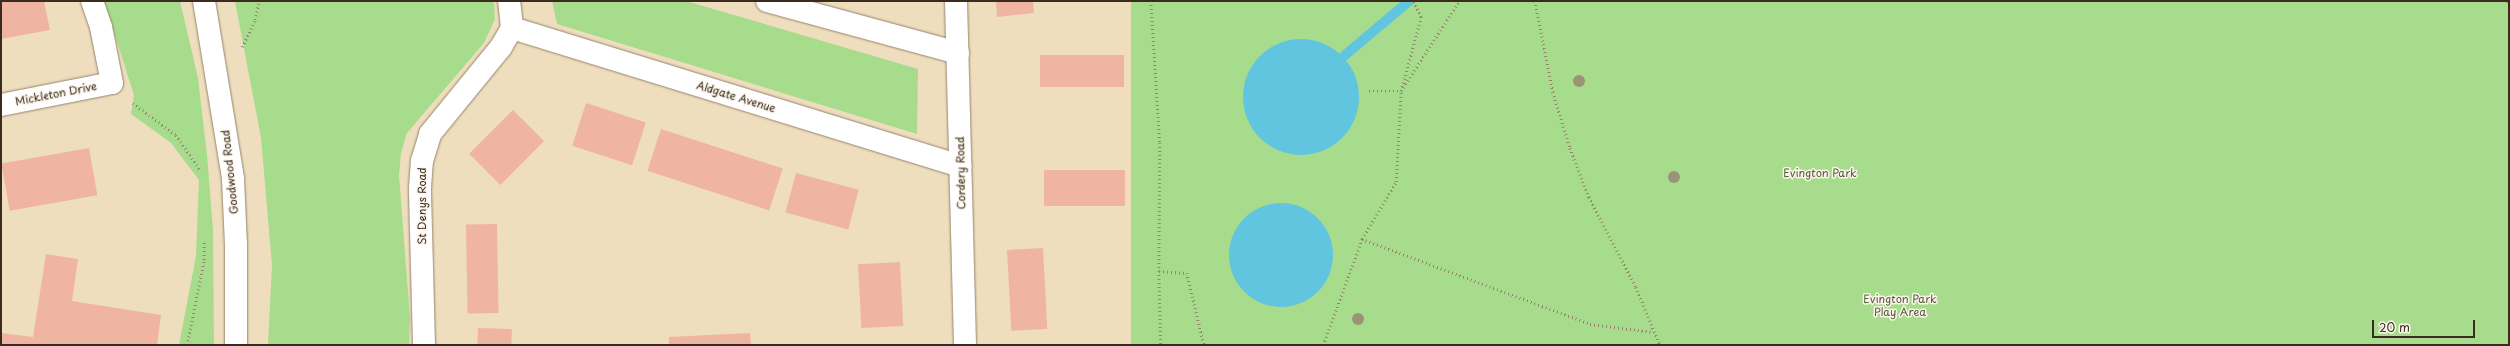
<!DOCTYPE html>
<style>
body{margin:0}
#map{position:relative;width:2510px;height:346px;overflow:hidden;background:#efdebd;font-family:"Playpen Sans",sans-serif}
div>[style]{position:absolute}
.green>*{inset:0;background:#a7dc8c;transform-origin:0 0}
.water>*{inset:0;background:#62c5e0}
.round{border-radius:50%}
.stream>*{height:10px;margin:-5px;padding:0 5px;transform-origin:5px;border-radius:5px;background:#62c5e0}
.building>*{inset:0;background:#efb4a2;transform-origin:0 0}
.path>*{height:2.5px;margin-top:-1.25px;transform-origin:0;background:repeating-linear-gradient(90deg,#95846e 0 1px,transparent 0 4px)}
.roads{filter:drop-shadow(0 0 1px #95846e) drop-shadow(0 0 1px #95846e)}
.street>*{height:22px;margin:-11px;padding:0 11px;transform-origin:11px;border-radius:11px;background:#fff}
.secondary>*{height:22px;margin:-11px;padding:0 11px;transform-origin:11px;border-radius:11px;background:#fff}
.trees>*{width:12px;height:12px;margin:-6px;border-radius:50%;background:#9b9375}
span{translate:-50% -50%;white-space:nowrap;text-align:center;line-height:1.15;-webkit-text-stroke:3px #fbf7ec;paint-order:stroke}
.street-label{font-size:11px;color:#3b2a1e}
.park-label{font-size:11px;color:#56563a}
.frame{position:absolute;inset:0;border:2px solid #3b2a1e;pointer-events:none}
.scale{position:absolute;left:2372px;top:320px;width:103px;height:18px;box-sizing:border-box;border:2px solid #3b2a1e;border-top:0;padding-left:5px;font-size:12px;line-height:14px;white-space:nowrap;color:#3b2a1e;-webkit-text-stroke:3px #fbf7ec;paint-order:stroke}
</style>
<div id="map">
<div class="green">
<i style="clip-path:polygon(104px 1px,180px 1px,198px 78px,207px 155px,213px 230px,214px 345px,179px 345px,196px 256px,199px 180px,171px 143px,131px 114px,134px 95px)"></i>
<i style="clip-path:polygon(235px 1px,494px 1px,495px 19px,484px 43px,407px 133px,401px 153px,399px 175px,410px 318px,409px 345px,268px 345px,272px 265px,261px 138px)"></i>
<i style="clip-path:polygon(552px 1px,686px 1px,918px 69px,917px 134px,557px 24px)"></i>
<i style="left:1131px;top:1px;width:1378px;height:344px"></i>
</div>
<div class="water">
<i class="round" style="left:1243px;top:39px;width:116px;height:116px"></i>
<i class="round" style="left:1229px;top:203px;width:104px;height:104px"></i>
</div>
<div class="stream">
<i style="left:1344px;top:56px;width:85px;rotate:-40.2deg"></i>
</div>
<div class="building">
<i style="clip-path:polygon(1px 1px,44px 1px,50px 30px,1px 39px)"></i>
<i style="clip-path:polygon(996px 1px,1033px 1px,1034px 13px,997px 17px)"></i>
<i style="left:1124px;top:55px;width:32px;height:84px;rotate:90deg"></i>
<i style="left:586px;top:103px;width:63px;height:45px;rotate:18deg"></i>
<i style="left:513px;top:110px;width:44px;height:62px;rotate:45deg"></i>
<i style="left:661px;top:129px;width:128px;height:44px;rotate:18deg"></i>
<i style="left:89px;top:148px;width:48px;height:89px;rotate:80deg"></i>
<i style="left:1044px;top:170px;width:81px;height:36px"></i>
<i style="left:796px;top:173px;width:65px;height:41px;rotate:15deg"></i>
<i style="left:497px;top:224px;width:89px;height:31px;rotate:89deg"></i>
<i style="left:1043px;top:248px;width:81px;height:36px;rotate:87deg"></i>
<i style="clip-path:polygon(46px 254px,78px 259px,72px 301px,161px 315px,157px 345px,1px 345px,1px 333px,33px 337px)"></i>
<i style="left:900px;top:262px;width:64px;height:42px;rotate:87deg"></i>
<i style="left:478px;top:328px;width:34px;height:17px;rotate:2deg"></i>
<i style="clip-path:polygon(750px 333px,751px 345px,669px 345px,669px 337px)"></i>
</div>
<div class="path">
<i style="left:1151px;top:1px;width:142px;rotate:86.4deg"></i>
<i style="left:1160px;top:143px;width:128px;rotate:90.4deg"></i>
<i style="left:1159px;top:271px;width:28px;rotate:4deg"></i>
<i style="left:1187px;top:273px;width:74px;rotate:76.7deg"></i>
<i style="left:1535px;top:1px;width:93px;rotate:78.8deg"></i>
<i style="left:1553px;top:92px;width:59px;rotate:73.1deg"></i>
<i style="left:1570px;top:148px;width:53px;rotate:68.8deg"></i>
<i style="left:1589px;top:197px;width:102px;rotate:62.4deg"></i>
<i style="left:1636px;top:287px;width:63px;rotate:67.5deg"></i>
<i style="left:2508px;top:1px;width:2px;rotate:63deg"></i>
<i style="left:242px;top:47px;width:30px;rotate:-64deg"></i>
<i style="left:255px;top:20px;width:19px;rotate:-78deg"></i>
<i style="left:1369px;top:91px;width:32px"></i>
<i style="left:1401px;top:91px;width:77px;rotate:-74.9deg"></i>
<i style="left:1421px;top:17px;width:18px;rotate:-117deg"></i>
<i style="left:133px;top:103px;width:54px;rotate:36.7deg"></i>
<i style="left:176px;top:135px;width:44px;rotate:55.2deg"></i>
<i style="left:1362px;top:239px;width:66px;rotate:-59.2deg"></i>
<i style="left:1396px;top:182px;width:91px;rotate:-86.9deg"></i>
<i style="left:1401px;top:91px;width:107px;rotate:-57.2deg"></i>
<i style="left:1159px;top:271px;width:74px;rotate:88.5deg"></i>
<i style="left:187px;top:345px;width:87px;rotate:-78.7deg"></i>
<i style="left:204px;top:260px;width:18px;rotate:-90deg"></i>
<i style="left:1323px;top:345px;width:113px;rotate:-69.8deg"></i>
<i style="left:1362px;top:239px;width:243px;rotate:20.4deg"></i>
<i style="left:1590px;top:324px;width:64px;rotate:7.1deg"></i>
</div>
<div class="roads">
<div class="street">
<i style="left:767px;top:1px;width:198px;rotate:15.2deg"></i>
<i style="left:956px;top:1px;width:344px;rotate:88.5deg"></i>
<i style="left:512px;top:28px;width:469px;rotate:17.1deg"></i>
<i style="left:1px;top:105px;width:113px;rotate:-11.2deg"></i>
<i style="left:112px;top:83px;width:57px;rotate:-101.1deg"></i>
<i style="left:101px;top:27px;width:28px;rotate:-109deg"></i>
<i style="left:424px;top:345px;width:157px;rotate:-91.5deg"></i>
<i style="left:420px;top:188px;width:27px;rotate:-86deg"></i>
<i style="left:422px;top:161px;width:28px;rotate:-73deg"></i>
<i style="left:430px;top:134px;width:112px;rotate:-50.8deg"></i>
<i style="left:501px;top:47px;width:22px;rotate:-60deg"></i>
<i style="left:512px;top:28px;width:27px;rotate:-96deg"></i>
</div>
<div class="secondary">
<i style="left:204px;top:1px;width:180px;rotate:80.7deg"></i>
<i style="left:233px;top:179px;width:65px;rotate:87.4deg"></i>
<i style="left:236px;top:244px;width:101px;rotate:90deg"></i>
</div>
</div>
<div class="trees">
<i style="left:1579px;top:81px"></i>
<i style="left:1674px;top:177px"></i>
<i style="left:1358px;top:319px"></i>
</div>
<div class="street-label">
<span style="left:56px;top:94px;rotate:-11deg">Mickleton Drive</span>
<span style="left:736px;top:97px;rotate:17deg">Aldgate Avenue</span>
<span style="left:230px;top:172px;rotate:-96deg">Goodwood Road</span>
<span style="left:961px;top:173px;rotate:-91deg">Cordery Road</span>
<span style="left:422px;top:206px;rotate:-90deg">St Denys Road</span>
</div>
<div class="park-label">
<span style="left:1820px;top:173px">Evington Park</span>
<span style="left:1900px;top:306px">Evington Park<br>Play Area</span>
</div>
<div class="frame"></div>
<div class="scale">20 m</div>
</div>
